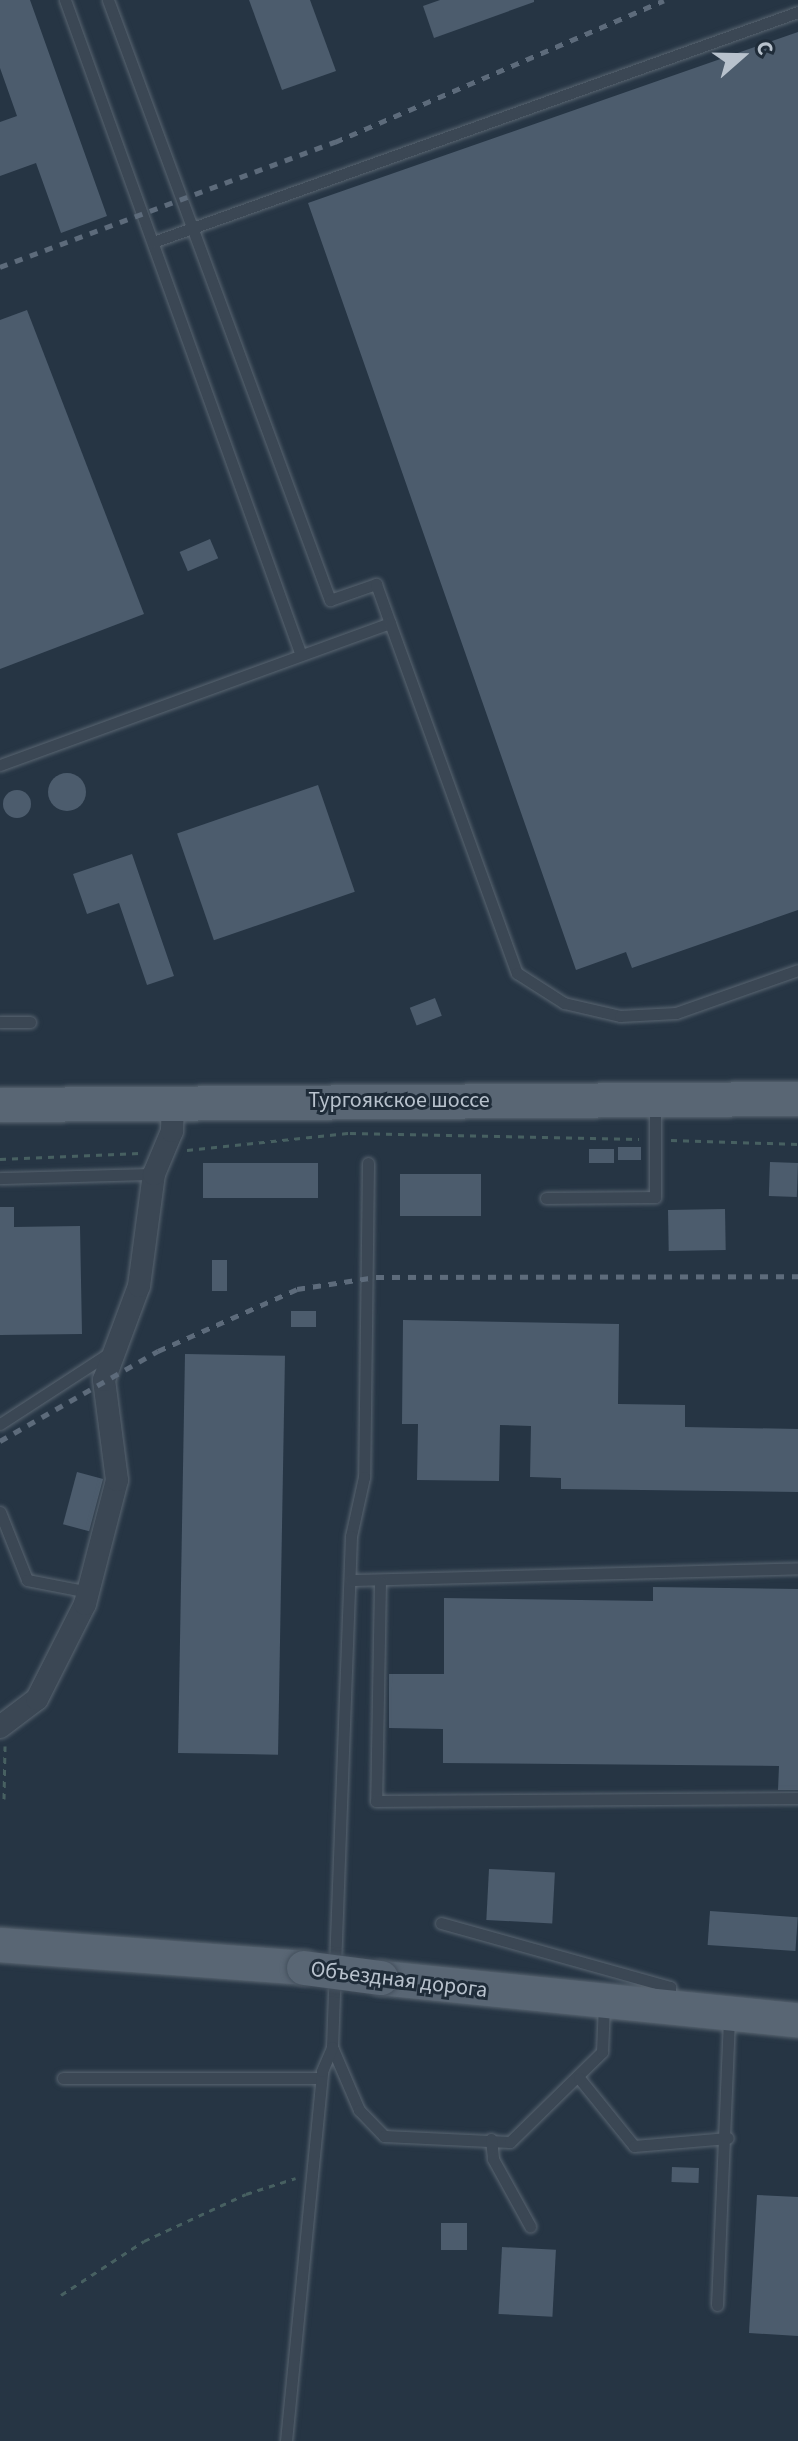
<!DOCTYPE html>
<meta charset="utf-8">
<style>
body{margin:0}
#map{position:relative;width:798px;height:2441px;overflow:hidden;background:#263544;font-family:"Source Sans 3",sans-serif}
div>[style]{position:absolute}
.building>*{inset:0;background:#4c5c6d;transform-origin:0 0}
.round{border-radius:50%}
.path>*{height:3px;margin-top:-1.5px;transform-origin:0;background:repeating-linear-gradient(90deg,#476061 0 6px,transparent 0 12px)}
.roads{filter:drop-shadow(0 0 2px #596571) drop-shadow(0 0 2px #596571)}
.service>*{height:11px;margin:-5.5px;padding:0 5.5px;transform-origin:5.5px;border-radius:5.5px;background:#3b4754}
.minor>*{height:22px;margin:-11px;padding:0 11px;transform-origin:11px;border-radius:11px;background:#3b4754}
.primary>*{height:34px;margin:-17px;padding:0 17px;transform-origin:17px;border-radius:17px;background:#596674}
.rail>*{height:5px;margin-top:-2.5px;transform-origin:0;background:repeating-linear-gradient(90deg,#5d6b7b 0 8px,transparent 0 16px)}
.bridges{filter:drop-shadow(0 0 2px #44505d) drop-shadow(0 0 2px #44505d)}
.primary-bridge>*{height:34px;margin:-17px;padding:0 17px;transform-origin:17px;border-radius:17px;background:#596674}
span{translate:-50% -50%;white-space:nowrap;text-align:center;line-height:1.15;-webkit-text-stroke:6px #1f2c39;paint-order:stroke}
.street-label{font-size:22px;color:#b8c2cd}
.north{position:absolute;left:702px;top:16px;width:80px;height:80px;-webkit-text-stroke:6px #1f2c39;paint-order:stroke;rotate:70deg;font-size:22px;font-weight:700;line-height:32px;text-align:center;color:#b8c2cd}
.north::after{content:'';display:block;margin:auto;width:28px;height:36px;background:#b8c2cd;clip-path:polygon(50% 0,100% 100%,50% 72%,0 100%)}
</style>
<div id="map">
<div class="building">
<i style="clip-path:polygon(0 0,30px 0,107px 216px,61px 233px,36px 163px,0 176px,0 122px,17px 116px,0 68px)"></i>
<i style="clip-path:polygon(249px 0,310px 0,336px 71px,282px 90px)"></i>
<i style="clip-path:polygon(440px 0,534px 0,534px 2px,434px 38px,423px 6px)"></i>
<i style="clip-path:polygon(798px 32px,798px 910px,632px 968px,626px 952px,576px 970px,308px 203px)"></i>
<i style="clip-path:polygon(27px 310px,144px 614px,0 669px,0 320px)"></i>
<i style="left:210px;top:539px;width:21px;height:33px;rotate:67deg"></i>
<i class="round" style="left:48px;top:773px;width:38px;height:38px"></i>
<i style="left:318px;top:785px;width:113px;height:149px;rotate:71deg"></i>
<i class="round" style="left:3px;top:790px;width:28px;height:28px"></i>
<i style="clip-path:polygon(132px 854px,174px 976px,147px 985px,119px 903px,87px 914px,73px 874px)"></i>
<i style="left:435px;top:998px;width:19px;height:27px;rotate:69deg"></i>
<i style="left:618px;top:1147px;width:23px;height:13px"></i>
<i style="left:589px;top:1149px;width:25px;height:14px"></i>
<i style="left:770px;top:1162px;width:28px;height:34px;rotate:2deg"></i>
<i style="left:203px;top:1163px;width:115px;height:35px"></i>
<i style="left:400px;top:1174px;width:81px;height:42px"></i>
<i style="clip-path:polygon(0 1207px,14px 1207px,14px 1227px,80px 1226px,82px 1334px,0 1335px)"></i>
<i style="left:725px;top:1209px;width:41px;height:57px;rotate:89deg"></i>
<i style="left:212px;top:1260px;width:15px;height:31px"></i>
<i style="left:291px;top:1311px;width:25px;height:16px"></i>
<i style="clip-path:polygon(403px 1320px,619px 1324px,618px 1404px,685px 1405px,685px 1427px,798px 1429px,798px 1492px,561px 1489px,561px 1478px,530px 1477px,531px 1426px,500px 1425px,499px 1481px,417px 1480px,418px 1424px,402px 1424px)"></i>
<i style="left:185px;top:1354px;width:100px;height:399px;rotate:1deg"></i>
<i style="left:77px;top:1472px;width:27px;height:54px;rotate:15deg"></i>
<i style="clip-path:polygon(653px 1587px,798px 1589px,798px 1790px,778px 1790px,779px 1766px,443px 1763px,443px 1729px,389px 1728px,389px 1674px,444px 1674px,444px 1598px,653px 1601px)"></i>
<i style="left:489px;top:1869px;width:66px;height:51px;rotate:3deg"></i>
<i style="left:710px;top:1911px;width:88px;height:34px;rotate:4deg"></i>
<i style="left:672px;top:2167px;width:27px;height:15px;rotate:2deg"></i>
<i style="clip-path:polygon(757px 2195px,798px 2197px,798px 2336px,749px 2333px)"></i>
<i style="left:441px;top:2223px;width:26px;height:27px"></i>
<i style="left:502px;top:2247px;width:54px;height:67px;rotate:3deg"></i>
</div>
<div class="path">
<i style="left:671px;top:1140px;width:127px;rotate:1.8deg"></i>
<i style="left:187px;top:1150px;width:164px;rotate:-6deg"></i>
<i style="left:350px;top:1133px;width:289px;rotate:1.2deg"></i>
<i style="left:0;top:1159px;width:140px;rotate:-2.5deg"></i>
<i style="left:4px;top:1799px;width:53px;rotate:-88.9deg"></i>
<i style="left:61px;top:2295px;width:99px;rotate:-33deg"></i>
<i style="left:144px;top:2241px;width:112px;rotate:-24.7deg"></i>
<i style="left:246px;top:2194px;width:52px;rotate:-17.7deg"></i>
</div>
<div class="roads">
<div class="service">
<i style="left:65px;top:0;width:696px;rotate:70.19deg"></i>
<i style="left:108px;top:0;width:640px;rotate:69.7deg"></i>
<i style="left:330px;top:600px;width:49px;rotate:-19.2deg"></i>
<i style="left:376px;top:584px;width:41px;rotate:70.3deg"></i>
<i style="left:153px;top:242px;width:685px;rotate:-19.63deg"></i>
<i style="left:0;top:765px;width:415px;rotate:-20deg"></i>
<i style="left:390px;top:623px;width:372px;rotate:70.1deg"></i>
<i style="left:517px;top:973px;width:56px;rotate:32.6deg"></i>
<i style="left:564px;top:1003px;width:57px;rotate:13.1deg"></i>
<i style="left:620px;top:1016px;width:56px;rotate:-3.1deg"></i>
<i style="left:676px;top:1013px;width:129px;rotate:-19.4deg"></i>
<i style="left:0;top:1022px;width:30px"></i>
<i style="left:368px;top:1163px;width:314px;rotate:90.7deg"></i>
<i style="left:364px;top:1477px;width:60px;rotate:102.4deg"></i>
<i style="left:351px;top:1536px;width:511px;rotate:92.13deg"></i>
<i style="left:332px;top:2047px;width:69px;rotate:66.8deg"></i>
<i style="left:359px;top:2110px;width:36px;rotate:46deg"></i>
<i style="left:384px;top:2136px;width:126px;rotate:2.7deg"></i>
<i style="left:510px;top:2142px;width:129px;rotate:-44.4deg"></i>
<i style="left:602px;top:2052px;width:47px;rotate:-87.6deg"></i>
<i style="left:0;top:1178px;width:154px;rotate:-1.5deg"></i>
<i style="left:546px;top:1198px;width:109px;rotate:-0.5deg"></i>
<i style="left:655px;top:1197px;width:93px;rotate:-90deg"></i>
<i style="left:0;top:1424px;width:132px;rotate:-33deg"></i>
<i style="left:0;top:1512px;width:73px;rotate:68.3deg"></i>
<i style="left:27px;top:1580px;width:63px;rotate:11deg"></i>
<i style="left:350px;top:1580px;width:448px;rotate:-1.5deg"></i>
<i style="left:380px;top:1581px;width:220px;rotate:91deg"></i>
<i style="left:376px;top:1801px;width:422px;rotate:-0.4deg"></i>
<i style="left:441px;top:1923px;width:238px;rotate:15.6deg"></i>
<i style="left:670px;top:1987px;width:16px;rotate:90deg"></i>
<i style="left:63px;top:2078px;width:258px"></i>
<i style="left:579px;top:2078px;width:87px;rotate:51deg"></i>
<i style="left:634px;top:2146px;width:94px;rotate:-4.9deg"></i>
<i style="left:491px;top:2139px;width:20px;rotate:84deg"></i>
<i style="left:493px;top:2159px;width:77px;rotate:61.1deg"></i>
<i style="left:717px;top:2305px;width:288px;rotate:-87.6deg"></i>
<i style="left:286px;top:2441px;width:372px;rotate:-84.4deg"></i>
<i style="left:322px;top:2071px;width:26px;rotate:-67deg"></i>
</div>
<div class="minor">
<i style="left:0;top:1727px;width:46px;rotate:-37.1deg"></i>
<i style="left:37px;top:1699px;width:106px;rotate:-63.2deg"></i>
<i style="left:85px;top:1604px;width:128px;rotate:-75.5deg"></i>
<i style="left:117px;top:1480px;width:101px;rotate:-97.4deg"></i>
<i style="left:104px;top:1380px;width:100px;rotate:-69.6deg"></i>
<i style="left:139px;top:1286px;width:113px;rotate:-82.4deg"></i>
<i style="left:154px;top:1174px;width:47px;rotate:-67.3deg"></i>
<i style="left:172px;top:1131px;width:28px;rotate:-88deg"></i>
</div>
<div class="primary">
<i style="left:0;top:1105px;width:798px;rotate:-0.43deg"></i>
<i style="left:0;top:1945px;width:305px;rotate:4.3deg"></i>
<i style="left:381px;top:1978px;width:419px;rotate:5.8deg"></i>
</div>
</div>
<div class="rail">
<i style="left:0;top:267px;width:358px;rotate:-20.5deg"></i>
<i style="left:335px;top:142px;width:358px;rotate:-23.3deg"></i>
<i style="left:0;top:1441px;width:182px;rotate:-29.7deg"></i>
<i style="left:158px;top:1351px;width:152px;rotate:-24deg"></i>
<i style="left:297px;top:1289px;width:80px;rotate:-8.6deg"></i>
<i style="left:376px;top:1277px;width:422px;rotate:-0.1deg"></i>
</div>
<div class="bridges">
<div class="primary-bridge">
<i style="left:304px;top:1968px;width:78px;rotate:7.4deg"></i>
</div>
</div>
<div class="street-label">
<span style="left:399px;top:1101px">Тургоякское шоссе</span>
<span style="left:399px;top:1980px;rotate:7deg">Объездная дорога</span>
</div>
<div class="north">С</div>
</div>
